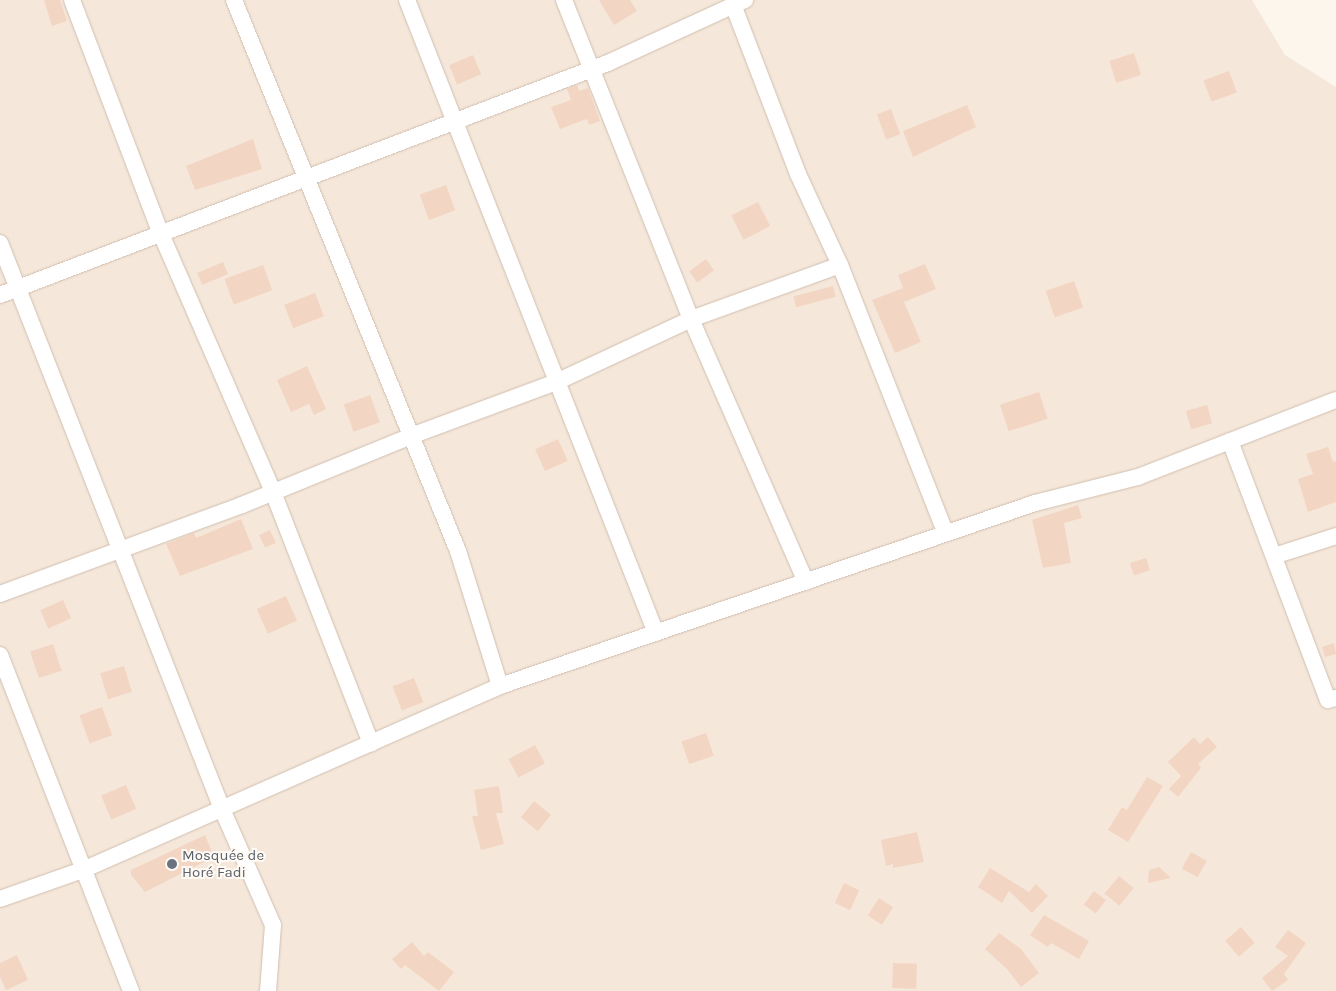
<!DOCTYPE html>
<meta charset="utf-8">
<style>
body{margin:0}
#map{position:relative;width:1336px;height:991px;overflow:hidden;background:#fdf6ec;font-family:Karla,sans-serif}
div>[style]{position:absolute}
.residential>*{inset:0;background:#f5e8da}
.building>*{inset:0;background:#f3d5c3;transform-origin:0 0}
.roads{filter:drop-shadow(0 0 1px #d1beb0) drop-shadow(0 0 1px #d1beb0)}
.minor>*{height:16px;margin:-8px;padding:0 8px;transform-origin:8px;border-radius:8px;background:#fff}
.dots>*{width:14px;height:14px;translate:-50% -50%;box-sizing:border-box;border:2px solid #fffaf3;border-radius:50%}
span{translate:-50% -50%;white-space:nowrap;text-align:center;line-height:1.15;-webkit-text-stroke:4px #fffaf3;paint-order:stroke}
.worship-label{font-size:15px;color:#5b616d}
.left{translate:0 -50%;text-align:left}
</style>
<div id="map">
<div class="residential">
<i style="clip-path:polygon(0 0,1252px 0,1285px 55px,1336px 87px,1336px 991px,0 991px)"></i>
</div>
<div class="building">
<i style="clip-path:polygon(44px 0,60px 0,67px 21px,52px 26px)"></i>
<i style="clip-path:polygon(599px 0,630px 0,637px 11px,614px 25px)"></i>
<i style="left:1134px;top:53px;width:23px;height:26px;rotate:72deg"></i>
<i style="left:473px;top:55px;width:21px;height:26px;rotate:67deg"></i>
<i style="left:1229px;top:71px;width:23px;height:27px;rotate:70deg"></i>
<i style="clip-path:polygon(577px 85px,579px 91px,588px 88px,600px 121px,589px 125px,587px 119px,560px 129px,551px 107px,571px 100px,567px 89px)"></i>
<i style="clip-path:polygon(967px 105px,976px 127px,913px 157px,903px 131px)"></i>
<i style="left:891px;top:109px;width:27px;height:15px;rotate:70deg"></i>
<i style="clip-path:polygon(253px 139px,262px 169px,195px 190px,186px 166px)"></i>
<i style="left:446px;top:185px;width:27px;height:28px;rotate:70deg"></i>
<i style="left:758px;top:202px;width:27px;height:30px;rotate:63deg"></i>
<i style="left:706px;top:259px;width:14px;height:21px;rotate:54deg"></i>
<i style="left:223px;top:262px;width:13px;height:28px;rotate:67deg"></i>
<i style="clip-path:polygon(925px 264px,936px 289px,904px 302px,921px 342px,895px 353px,872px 300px,903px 288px,898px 275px)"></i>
<i style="left:263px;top:265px;width:27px;height:41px;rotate:70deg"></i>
<i style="left:1074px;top:281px;width:28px;height:30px;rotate:71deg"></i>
<i style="left:833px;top:286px;width:11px;height:41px;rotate:75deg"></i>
<i style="left:315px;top:293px;width:25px;height:33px;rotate:69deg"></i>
<i style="clip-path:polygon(307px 366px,326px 409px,314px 415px,309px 404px,291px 412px,277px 380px)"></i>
<i style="left:1039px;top:392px;width:28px;height:41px;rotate:72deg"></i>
<i style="left:370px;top:395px;width:29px;height:28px;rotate:70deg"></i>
<i style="left:1207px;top:405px;width:19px;height:22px;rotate:74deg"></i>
<i style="left:558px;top:439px;width:24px;height:25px;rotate:66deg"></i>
<i style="clip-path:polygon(1328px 447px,1333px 462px,1336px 461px,1336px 502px,1308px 512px,1298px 479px,1313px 474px,1306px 454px)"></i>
<i style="clip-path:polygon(1078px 505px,1082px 518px,1064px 523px,1071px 563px,1043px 568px,1032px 520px)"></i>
<i style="clip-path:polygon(241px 519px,253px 549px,180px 576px,166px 544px,194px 533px,196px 538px)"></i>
<i style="left:270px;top:530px;width:14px;height:12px;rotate:65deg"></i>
<i style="left:1146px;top:558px;width:13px;height:17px;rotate:72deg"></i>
<i style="left:286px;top:596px;width:27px;height:32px;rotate:66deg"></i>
<i style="left:63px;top:600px;width:20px;height:25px;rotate:66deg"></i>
<i style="clip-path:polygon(1334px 643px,1336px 654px,1325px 657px,1322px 647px)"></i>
<i style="left:53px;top:644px;width:28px;height:24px;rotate:72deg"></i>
<i style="left:124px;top:666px;width:27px;height:25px;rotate:73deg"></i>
<i style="left:414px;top:678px;width:26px;height:23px;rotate:69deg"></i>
<i style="left:102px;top:707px;width:30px;height:24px;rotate:70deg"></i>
<i style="left:706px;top:733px;width:24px;height:26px;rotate:71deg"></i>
<i style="clip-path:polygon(1194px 737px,1200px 744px,1208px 737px,1217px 747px,1198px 764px,1201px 768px,1178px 797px,1169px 789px,1181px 776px,1168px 762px)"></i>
<i style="left:535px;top:745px;width:21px;height:30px;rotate:62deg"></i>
<i style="clip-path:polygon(1147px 777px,1163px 786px,1128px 842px,1108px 830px,1122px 807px,1127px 810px)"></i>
<i style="left:126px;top:785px;width:26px;height:27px;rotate:67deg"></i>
<i style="clip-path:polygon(499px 786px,503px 813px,496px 813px,504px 844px,481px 850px,472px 816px,478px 816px,474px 790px)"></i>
<i style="left:534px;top:801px;width:22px;height:21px;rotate:39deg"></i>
<i style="clip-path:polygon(917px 832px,924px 862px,893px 868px,893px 864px,886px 866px,881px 840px)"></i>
<i style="clip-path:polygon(205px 835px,214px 857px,145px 892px,131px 875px,131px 870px)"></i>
<i style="left:1191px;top:852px;width:18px;height:19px;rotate:29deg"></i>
<i style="clip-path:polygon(1159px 867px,1171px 878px,1148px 883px,1149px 870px)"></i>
<i style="clip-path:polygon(990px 868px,1029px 892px,1036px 884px,1048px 896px,1032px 913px,1009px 891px,1002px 903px,978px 887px)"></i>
<i style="left:1119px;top:876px;width:19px;height:23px;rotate:39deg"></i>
<i style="left:844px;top:883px;width:17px;height:22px;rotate:25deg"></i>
<i style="left:1094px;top:891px;width:15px;height:17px;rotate:37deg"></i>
<i style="left:879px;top:898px;width:17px;height:21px;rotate:33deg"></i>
<i style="clip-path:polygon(1044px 915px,1089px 941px,1079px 959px,1051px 943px,1048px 947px,1030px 935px)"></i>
<i style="left:1241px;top:927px;width:21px;height:21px;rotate:49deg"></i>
<i style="clip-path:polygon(1288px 930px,1306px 943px,1284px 974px,1288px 980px,1272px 991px,1262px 978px,1288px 956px,1275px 947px)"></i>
<i style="clip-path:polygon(999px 933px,1021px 949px,1039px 973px,1021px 987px,1007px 969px,985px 949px)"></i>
<i style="clip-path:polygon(412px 942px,424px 956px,428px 952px,454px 972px,439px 991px,405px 965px,401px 969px,392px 959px)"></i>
<i style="clip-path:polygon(17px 955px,28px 980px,6px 990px,0 977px,0 963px)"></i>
<i style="left:893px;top:963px;width:24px;height:25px;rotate:2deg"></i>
</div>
<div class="roads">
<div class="minor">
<i style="left:72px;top:0;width:250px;rotate:69.2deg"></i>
<i style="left:161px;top:234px;width:281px;rotate:66.5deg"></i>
<i style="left:273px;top:492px;width:270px;rotate:68.7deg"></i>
<i style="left:234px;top:0;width:595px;rotate:67.88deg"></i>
<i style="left:458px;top:551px;width:141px;rotate:72.7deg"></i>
<i style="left:407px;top:0;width:680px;rotate:68.53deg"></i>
<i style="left:564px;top:0;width:343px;rotate:68.3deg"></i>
<i style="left:691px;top:319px;width:287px;rotate:66.4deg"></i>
<i style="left:0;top:243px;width:608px;rotate:68.58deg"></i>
<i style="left:222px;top:809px;width:127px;rotate:66.3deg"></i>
<i style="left:273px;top:925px;width:66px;rotate:94.3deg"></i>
<i style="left:840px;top:265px;width:287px;rotate:68.5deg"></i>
<i style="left:0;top:295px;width:651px;rotate:-20.89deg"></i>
<i style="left:608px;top:63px;width:151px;rotate:-24.7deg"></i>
<i style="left:1230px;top:441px;width:277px;rotate:69.3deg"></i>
<i style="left:1328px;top:700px;width:8px;rotate:-14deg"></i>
<i style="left:1274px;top:556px;width:65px;rotate:-17.9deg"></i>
<i style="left:0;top:594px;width:258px;rotate:-20.2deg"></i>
<i style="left:242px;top:505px;width:183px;rotate:-22.2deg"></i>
<i style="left:411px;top:436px;width:155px;rotate:-20.4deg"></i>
<i style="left:556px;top:382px;width:149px;rotate:-25deg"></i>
<i style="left:691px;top:319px;width:158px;rotate:-19.9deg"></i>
<i style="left:840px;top:265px;width:100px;rotate:-114.8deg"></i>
<i style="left:798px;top:174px;width:179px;rotate:-111deg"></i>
<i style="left:0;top:655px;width:361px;rotate:68.7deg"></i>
<i style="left:0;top:899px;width:90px;rotate:-19.4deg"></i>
<i style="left:85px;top:869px;width:454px;rotate:-23.8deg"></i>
<i style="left:500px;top:686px;width:565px;rotate:-18.88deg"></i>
<i style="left:1035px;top:503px;width:106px;rotate:-14.2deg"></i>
<i style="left:1138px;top:477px;width:212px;rotate:-21.3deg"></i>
</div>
</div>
<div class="dots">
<i style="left:172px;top:864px;background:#6b7280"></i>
</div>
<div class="worship-label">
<span class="left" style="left:182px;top:864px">Mosquée de<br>Horé Fadi</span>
</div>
</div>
